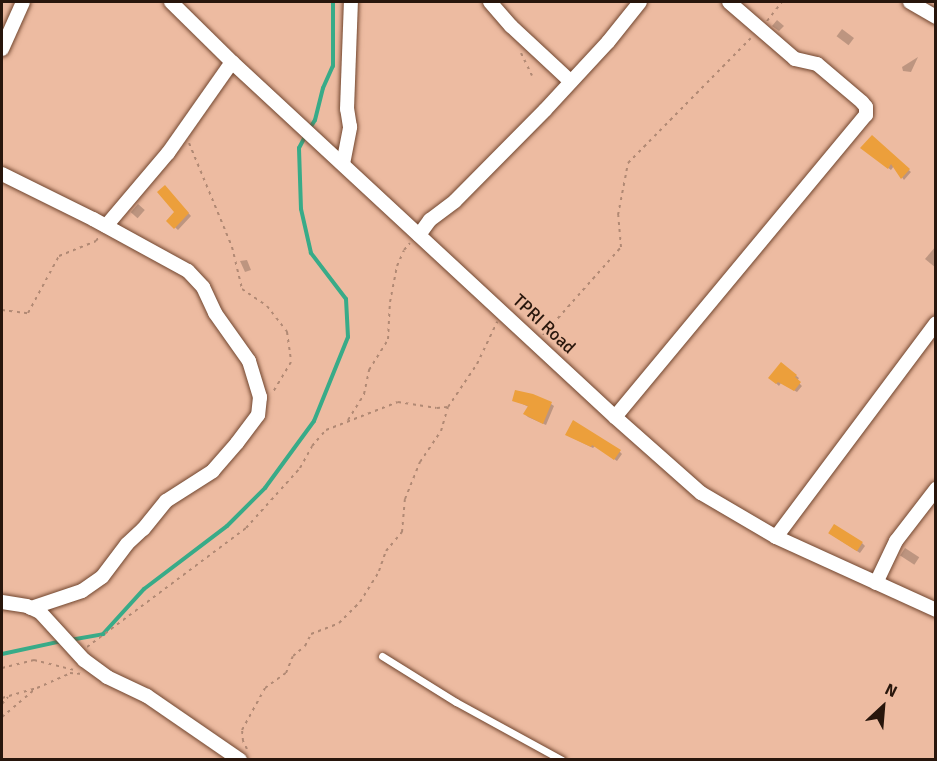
<!DOCTYPE html>
<style>
body{margin:0}
#map{position:relative;width:937px;height:761px;overflow:hidden;background:#edbba1;font-family:Signika,sans-serif}
div>[style]{position:absolute}
.shadow>*{inset:0;background:#0003;transform-origin:0 0}
.stream>*{height:4px;margin:-2px;padding:0 2px;transform-origin:2px;border-radius:2px;background:#38ab88}
.building>*{inset:0;background:#ec9f3b;transform-origin:0 0}
.path>*{height:2px;margin-top:-1px;transform-origin:0;background:repeating-linear-gradient(90deg,#b18974 0 3px,transparent 0 7.5px)}
.roads{filter:drop-shadow(0 0 2px #70452e) drop-shadow(0 0 2px #70452e)}
.service>*{height:7px;margin:-3.5px;padding:0 3.5px;transform-origin:3.5px;border-radius:3.5px;background:#fff}
.minor>*{height:14px;margin:-7px;padding:0 7px;transform-origin:7px;border-radius:7px;background:#fff}
span{translate:-50% -50%;white-space:nowrap;text-align:center;line-height:1.15;-webkit-text-stroke:5px #edbba1;paint-order:stroke}
.street-label{font-size:18px;color:#28160c}
.frame{position:absolute;inset:0;border:3px solid #28160c;pointer-events:none}
.north{position:absolute;left:853px;top:677px;width:60px;height:60px;-webkit-text-stroke:4px #edbba1;paint-order:stroke;rotate:26deg;font-size:16px;font-weight:700;line-height:24px;text-align:center;color:#28160c}
.north::after{content:'';display:block;margin:auto;width:21px;height:27px;background:#28160c;clip-path:polygon(50% 0,100% 100%,50% 72%,0 100%)}
</style>
<div id="map">
<div class="shadow">
<i style="clip-path:polygon(777px 20px,784px 26px,779px 31px,772px 26px)"></i>
<i style="left:842px;top:29px;width:15px;height:9px;rotate:37deg"></i>
<i style="clip-path:polygon(918px 57px,911px 72px,903px 71px,902px 67px)"></i>
<i style="clip-path:polygon(872px 137px,911px 172px,904px 180px,894px 166px,891px 170px,865px 150px)"></i>
<i style="clip-path:polygon(165px 187px,191px 216px,178px 230px,168px 221px,176px 212px)"></i>
<i style="left:138px;top:204px;width:9px;height:11px;rotate:41deg"></i>
<i style="clip-path:polygon(936px 246px,936px 268px,925px 259px)"></i>
<i style="clip-path:polygon(247px 260px,251px 270px,245px 272px,240px 261px)"></i>
<i style="clip-path:polygon(781px 364px,799px 378px,797px 381px,802px 386px,797px 392px,781px 383px,779px 386px,770px 378px)"></i>
<i style="clip-path:polygon(514px 400px,551px 404px,554px 406px,546px 425px,528px 417px,525px 414px,529px 407px)"></i>
<i style="clip-path:polygon(569px 436px,620px 452px,622px 454px,617px 461px,595px 446px,593px 448px)"></i>
<i style="clip-path:polygon(832px 535px,862px 543px,865px 546px,860px 553px)"></i>
<i style="left:905px;top:548px;width:17px;height:9px;rotate:33deg"></i>
</div>
<div class="stream">
<i style="left:310px;top:128px;width:9px;rotate:-58deg"></i>
<i style="left:315px;top:120px;width:33px;rotate:-76deg"></i>
<i style="left:323px;top:88px;width:24px;rotate:-66deg"></i>
<i style="left:333px;top:66px;width:64px;rotate:-90deg"></i>
<i style="left:70px;top:640px;width:34px;rotate:-10deg"></i>
<i style="left:103px;top:634px;width:61px;rotate:-47.7deg"></i>
<i style="left:144px;top:589px;width:104px;rotate:-37.2deg"></i>
<i style="left:227px;top:526px;width:54px;rotate:-45deg"></i>
<i style="left:265px;top:488px;width:83px;rotate:-53.8deg"></i>
<i style="left:314px;top:421px;width:91px;rotate:-68deg"></i>
<i style="left:348px;top:337px;width:38px;rotate:-93deg"></i>
<i style="left:346px;top:299px;width:58px;rotate:-127.3deg"></i>
<i style="left:311px;top:253px;width:45px;rotate:-102.8deg"></i>
<i style="left:301px;top:209px;width:61px;rotate:-91.9deg"></i>
<i style="left:299px;top:148px;width:15px;rotate:-62deg"></i>
<i style="left:2px;top:654px;width:61px;rotate:-12.2deg"></i>
</div>
<div class="building">
<i style="clip-path:polygon(872px 135px,910px 169px,901px 179px,891px 164px,888px 169px,860px 148px)"></i>
<i style="clip-path:polygon(165px 185px,189px 213px,174px 229px,166px 221px,174px 212px,157px 192px)"></i>
<i style="clip-path:polygon(781px 362px,797px 375px,795px 377px,801px 382px,794px 391px,778px 382px,776px 384px,768px 378px)"></i>
<i style="clip-path:polygon(515px 390px,533px 394px,552px 402px,543px 424px,523px 414px,528px 406px,512px 401px)"></i>
<i style="clip-path:polygon(573px 420px,621px 450px,614px 460px,592px 445px,591px 447px,565px 435px)"></i>
<i style="left:834px;top:524px;width:34px;height:11px;rotate:32deg"></i>
</div>
<div class="path">
<i style="left:767px;top:21px;width:24px;rotate:-52deg"></i>
<i style="left:521px;top:53px;width:25px;rotate:64deg"></i>
<i style="left:189px;top:143px;width:113px;rotate:67.5deg"></i>
<i style="left:232px;top:247px;width:43px;rotate:76.6deg"></i>
<i style="left:242px;top:289px;width:30px;rotate:34deg"></i>
<i style="left:267px;top:306px;width:33px;rotate:52deg"></i>
<i style="left:287px;top:332px;width:30px;rotate:82deg"></i>
<i style="left:291px;top:362px;width:37px;rotate:121deg"></i>
<i style="left:2px;top:310px;width:26px;rotate:7deg"></i>
<i style="left:28px;top:313px;width:65px;rotate:-61.5deg"></i>
<i style="left:59px;top:256px;width:40px;rotate:-22deg"></i>
<i style="left:96px;top:241px;width:7px;rotate:-56deg"></i>
<i style="left:543px;top:335px;width:118px;rotate:-48.4deg"></i>
<i style="left:621px;top:247px;width:32px;rotate:-95deg"></i>
<i style="left:618px;top:215px;width:53px;rotate:-79.1deg"></i>
<i style="left:628px;top:163px;width:175px;rotate:-45.5deg"></i>
<i style="left:348px;top:420px;width:31px;rotate:-58deg"></i>
<i style="left:364px;top:394px;width:25px;rotate:-78deg"></i>
<i style="left:369px;top:370px;width:36px;rotate:-58deg"></i>
<i style="left:388px;top:339px;width:37px;rotate:-87deg"></i>
<i style="left:390px;top:302px;width:37px;rotate:-79deg"></i>
<i style="left:397px;top:266px;width:17px;rotate:-66deg"></i>
<i style="left:404px;top:250px;width:9px;rotate:-49deg"></i>
<i style="left:87px;top:647px;width:199px;rotate:-36.8deg"></i>
<i style="left:246px;top:528px;width:81px;rotate:-48deg"></i>
<i style="left:300px;top:468px;width:25px;rotate:-61deg"></i>
<i style="left:312px;top:446px;width:21px;rotate:-49deg"></i>
<i style="left:326px;top:430px;width:77px;rotate:-21.3deg"></i>
<i style="left:398px;top:402px;width:39px;rotate:9deg"></i>
<i style="left:437px;top:408px;width:11px;rotate:-5deg"></i>
<i style="left:2px;top:668px;width:33px;rotate:-14deg"></i>
<i style="left:34px;top:660px;width:45px;rotate:14deg"></i>
<i style="left:2px;top:698px;width:36px;rotate:-16deg"></i>
<i style="left:37px;top:688px;width:36px;rotate:-24deg"></i>
<i style="left:70px;top:673px;width:13px;rotate:4deg"></i>
<i style="left:2px;top:704px;width:9px;rotate:-49deg"></i>
<i style="left:2px;top:717px;width:43px;rotate:-40.3deg"></i>
<i style="left:247px;top:749px;width:9px;rotate:-117deg"></i>
<i style="left:243px;top:741px;width:11px;rotate:-95deg"></i>
<i style="left:242px;top:730px;width:48px;rotate:-61.3deg"></i>
<i style="left:265px;top:688px;width:26px;rotate:-36deg"></i>
<i style="left:286px;top:673px;width:18px;rotate:-68deg"></i>
<i style="left:293px;top:656px;width:16px;rotate:-40deg"></i>
<i style="left:305px;top:646px;width:13px;rotate:-63deg"></i>
<i style="left:311px;top:634px;width:30px;rotate:-21deg"></i>
<i style="left:339px;top:623px;width:30px;rotate:-45deg"></i>
<i style="left:360px;top:602px;width:36px;rotate:-58deg"></i>
<i style="left:379px;top:571px;width:21px;rotate:-71deg"></i>
<i style="left:386px;top:551px;width:25px;rotate:-50deg"></i>
<i style="left:402px;top:532px;width:33px;rotate:-85deg"></i>
<i style="left:405px;top:499px;width:40px;rotate:-68deg"></i>
<i style="left:420px;top:462px;width:37px;rotate:-56deg"></i>
<i style="left:441px;top:431px;width:25px;rotate:-74deg"></i>
<i style="left:448px;top:407px;width:52px;rotate:-56deg"></i>
<i style="left:477px;top:364px;width:47px;rotate:-64.5deg"></i>
</div>
<div class="roads">
<div class="service">
<i style="left:382px;top:656px;width:87px;rotate:31.9deg"></i>
<i style="left:456px;top:702px;width:121px;rotate:28.7deg"></i>
</div>
<div class="minor">
<i style="left:171px;top:2px;width:86px;rotate:44.5deg"></i>
<i style="left:232px;top:62px;width:522px;rotate:42.83deg"></i>
<i style="left:615px;top:417px;width:115px;rotate:41.5deg"></i>
<i style="left:701px;top:493px;width:87px;rotate:30.4deg"></i>
<i style="left:776px;top:537px;width:176px;rotate:24.5deg"></i>
<i style="left:490px;top:2px;width:32px;rotate:49deg"></i>
<i style="left:511px;top:26px;width:81px;rotate:43deg"></i>
<i style="left:910px;top:2px;width:30px;rotate:30deg"></i>
<i style="left:2px;top:49px;width:51px;rotate:-65.9deg"></i>
<i style="left:343px;top:164px;width:38px;rotate:-79deg"></i>
<i style="left:350px;top:127px;width:18px;rotate:-99deg"></i>
<i style="left:347px;top:109px;width:107px;rotate:-87.9deg"></i>
<i style="left:2px;top:174px;width:102px;rotate:26.3deg"></i>
<i style="left:93px;top:219px;width:108px;rotate:28.7deg"></i>
<i style="left:188px;top:271px;width:22px;rotate:47deg"></i>
<i style="left:203px;top:287px;width:29px;rotate:65deg"></i>
<i style="left:215px;top:313px;width:59px;rotate:54.7deg"></i>
<i style="left:249px;top:361px;width:38px;rotate:73deg"></i>
<i style="left:260px;top:397px;width:18px;rotate:96deg"></i>
<i style="left:258px;top:415px;width:35px;rotate:127deg"></i>
<i style="left:237px;top:443px;width:37px;rotate:131deg"></i>
<i style="left:213px;top:471px;width:56px;rotate:147.4deg"></i>
<i style="left:166px;top:501px;width:36px;rotate:129deg"></i>
<i style="left:143px;top:529px;width:22px;rotate:137deg"></i>
<i style="left:127px;top:544px;width:41px;rotate:127.1deg"></i>
<i style="left:102px;top:577px;width:24px;rotate:145deg"></i>
<i style="left:82px;top:591px;width:54px;rotate:161.6deg"></i>
<i style="left:106px;top:226px;width:96px;rotate:-49.7deg"></i>
<i style="left:168px;top:153px;width:111px;rotate:-54.9deg"></i>
<i style="left:419px;top:235px;width:19px;rotate:-54deg"></i>
<i style="left:430px;top:220px;width:31px;rotate:-37deg"></i>
<i style="left:455px;top:201px;width:128px;rotate:-45.3deg"></i>
<i style="left:545px;top:110px;width:93px;rotate:-47.2deg"></i>
<i style="left:608px;top:42px;width:51px;rotate:-51.3deg"></i>
<i style="left:615px;top:417px;width:393px;rotate:-50.3deg"></i>
<i style="left:866px;top:115px;width:8px;rotate:-90deg"></i>
<i style="left:866px;top:107px;width:6px;rotate:-129deg"></i>
<i style="left:862px;top:102px;width:59px;rotate:-139.8deg"></i>
<i style="left:817px;top:64px;width:23px;rotate:-167deg"></i>
<i style="left:795px;top:59px;width:87px;rotate:-139.2deg"></i>
<i style="left:776px;top:537px;width:267px;rotate:-53.2deg"></i>
<i style="left:876px;top:583px;width:47px;rotate:-64.5deg"></i>
<i style="left:896px;top:541px;width:66px;rotate:-52.4deg"></i>
<i style="left:2px;top:602px;width:25px;rotate:9deg"></i>
<i style="left:27px;top:606px;width:14px;rotate:25deg"></i>
<i style="left:40px;top:612px;width:65px;rotate:47.5deg"></i>
<i style="left:84px;top:660px;width:29px;rotate:36deg"></i>
<i style="left:107px;top:677px;width:44px;rotate:25.4deg"></i>
<i style="left:147px;top:696px;width:113px;rotate:34.5deg"></i>
</div>
</div>
<div class="street-label">
<span style="left:544px;top:324px;rotate:43deg">TPRI Road</span>
</div>
<div class="frame"></div>
<div class="north">N</div>
</div>
